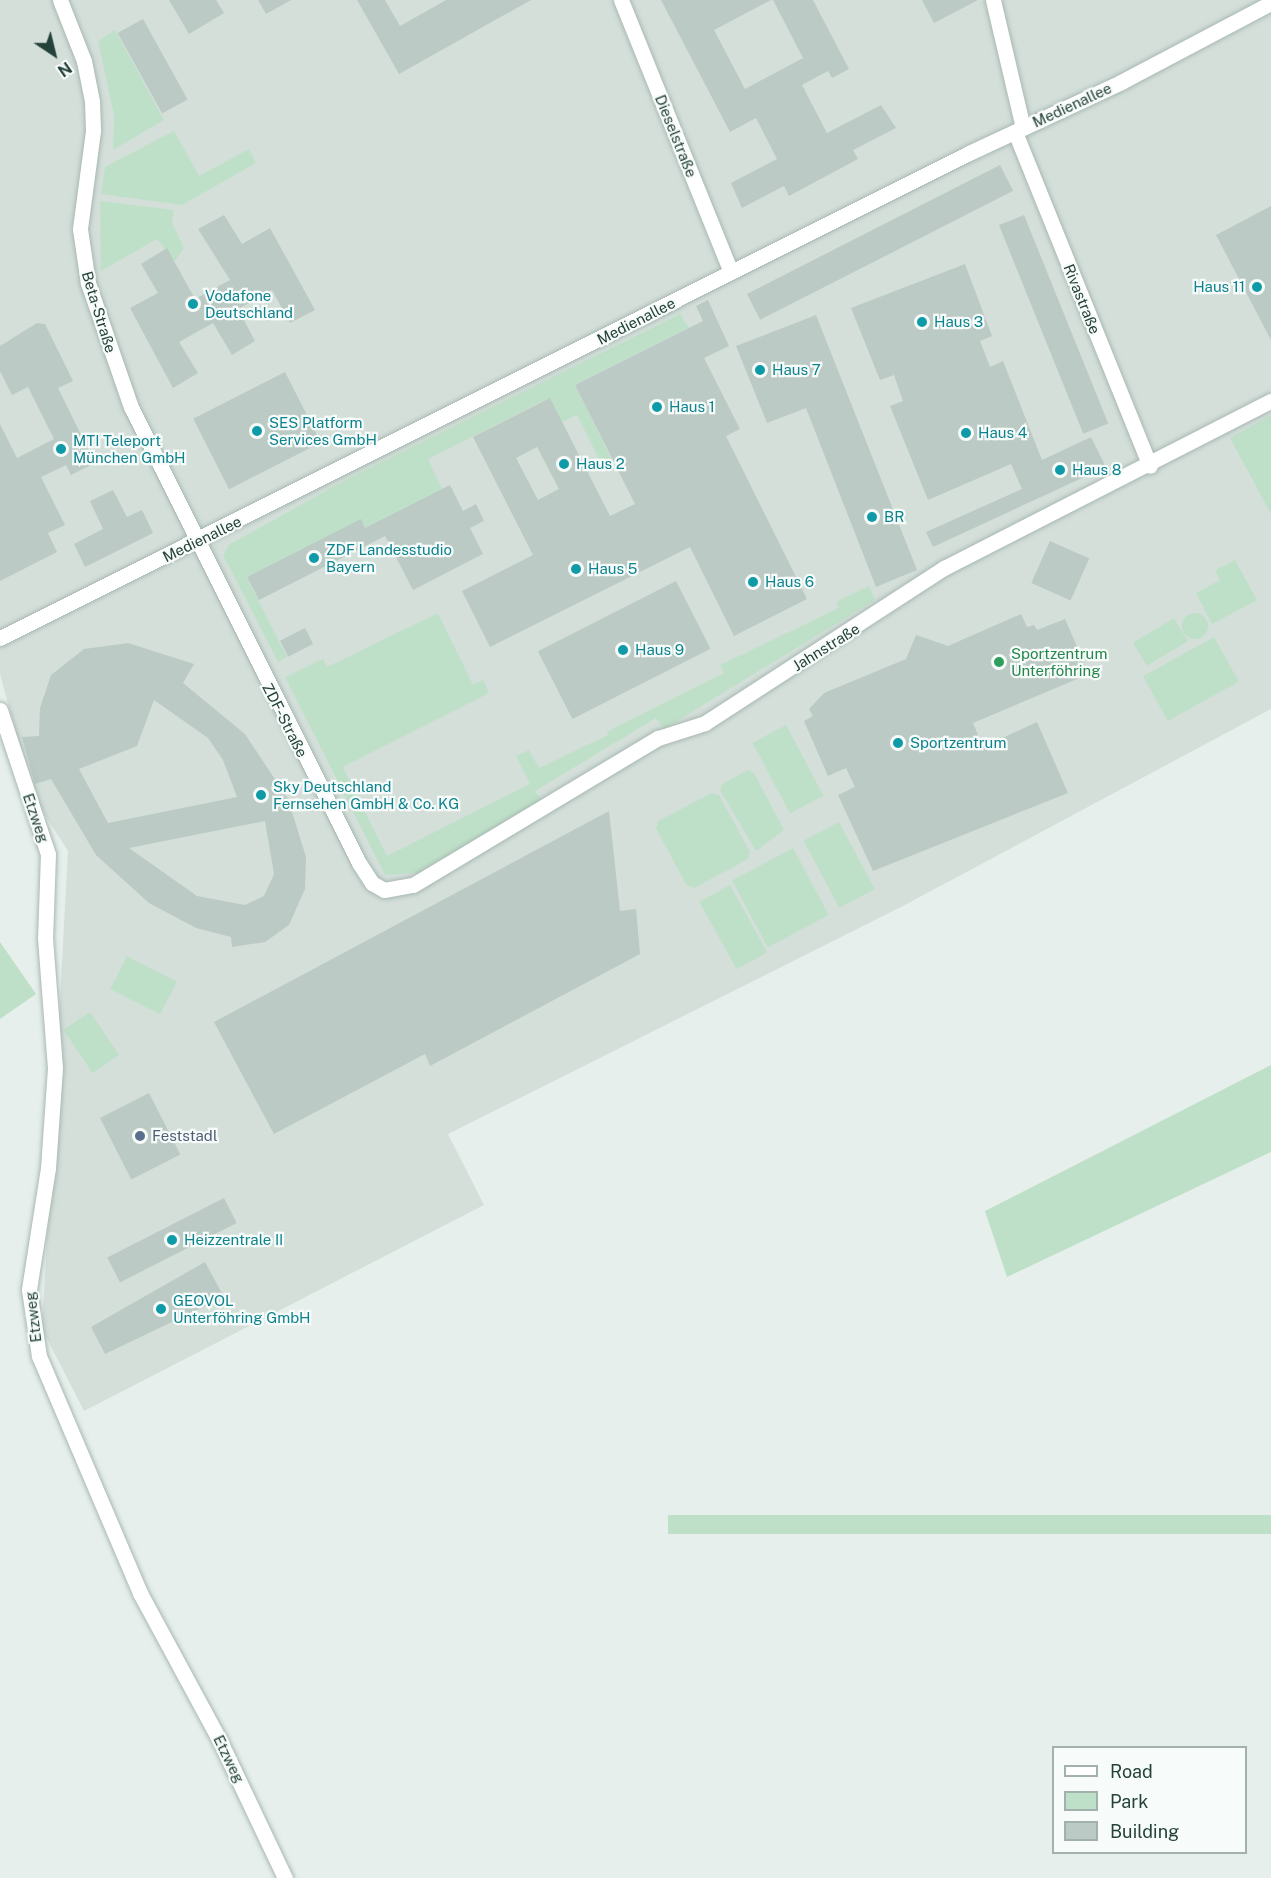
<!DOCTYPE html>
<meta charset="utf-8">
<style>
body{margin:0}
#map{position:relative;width:1271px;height:1878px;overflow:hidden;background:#e6efeb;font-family:"Public Sans",sans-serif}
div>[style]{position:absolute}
.built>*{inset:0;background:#d4dfda}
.green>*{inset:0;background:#bfe0c8;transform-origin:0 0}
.round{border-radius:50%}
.building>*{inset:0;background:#bbcac4;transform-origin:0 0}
.roads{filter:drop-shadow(0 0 2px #a8b8b2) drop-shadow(0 0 2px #a8b8b2)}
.minor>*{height:15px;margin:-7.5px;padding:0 7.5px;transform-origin:7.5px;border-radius:7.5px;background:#fff}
.dots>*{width:16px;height:16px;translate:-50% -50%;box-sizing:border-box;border:3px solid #f7fbf9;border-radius:50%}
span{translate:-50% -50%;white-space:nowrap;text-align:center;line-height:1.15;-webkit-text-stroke:4.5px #f7fbf9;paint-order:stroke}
.street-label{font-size:15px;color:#24423a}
.culture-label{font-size:15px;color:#0d838f}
.right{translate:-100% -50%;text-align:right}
.left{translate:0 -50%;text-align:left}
.leisure-label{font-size:15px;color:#27864d}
.service-label{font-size:15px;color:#4e5e75}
.legend{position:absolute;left:1052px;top:1746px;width:195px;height:108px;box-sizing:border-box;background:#f7fbf9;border:2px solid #a3b1ad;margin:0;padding:8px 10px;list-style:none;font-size:18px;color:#24423a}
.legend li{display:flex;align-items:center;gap:12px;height:30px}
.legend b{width:30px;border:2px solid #a3b1ad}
.north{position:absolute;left:24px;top:24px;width:60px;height:60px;-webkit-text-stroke:4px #f7fbf9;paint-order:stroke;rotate:145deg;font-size:16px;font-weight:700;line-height:24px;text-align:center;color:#24423a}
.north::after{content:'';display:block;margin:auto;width:21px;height:27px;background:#24423a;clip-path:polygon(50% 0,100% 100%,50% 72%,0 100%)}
</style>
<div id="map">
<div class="built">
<i style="clip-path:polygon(0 0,1271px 0,1271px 709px,901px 907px,448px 1134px,484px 1205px,84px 1411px,42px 1329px,68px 851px,41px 809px,26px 770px,0 674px)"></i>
</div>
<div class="green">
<i style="clip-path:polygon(115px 30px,164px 120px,113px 150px,114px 115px,98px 41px)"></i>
<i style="clip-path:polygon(174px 131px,199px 176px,249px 149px,256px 163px,182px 205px,101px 194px,105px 167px)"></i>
<i style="clip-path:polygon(100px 201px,174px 210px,172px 223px,184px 248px,175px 261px,157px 239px,101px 271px)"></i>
<i style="clip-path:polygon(680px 314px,689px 328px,575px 385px,611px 458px,601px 463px,577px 415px,562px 422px,549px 398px,428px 459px,442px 489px,365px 528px,361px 520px,247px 578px,287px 657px,278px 662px,223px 555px,230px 544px,347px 479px)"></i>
<i style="clip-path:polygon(1271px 415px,1271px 514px,1230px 438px)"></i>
<i style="clip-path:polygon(1235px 560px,1257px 600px,1212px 624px,1196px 593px,1220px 580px,1215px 570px)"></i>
<i style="clip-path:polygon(869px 586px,875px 600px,664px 729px,656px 718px,535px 791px,544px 802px,430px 872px,385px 875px,285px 677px,323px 659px,327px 667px,438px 613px,473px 685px,483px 680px,489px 693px,343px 767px,387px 856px,530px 784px,516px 756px,529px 750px,539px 768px,608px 735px,607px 732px,724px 673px,720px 665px,839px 608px,836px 602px)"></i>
<i class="round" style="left:1182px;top:613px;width:26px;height:26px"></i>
<i style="left:1174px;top:618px;width:27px;height:48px;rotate:59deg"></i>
<i style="left:1214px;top:637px;width:51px;height:81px;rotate:61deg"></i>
<i style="left:786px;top:725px;width:80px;height:38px;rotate:62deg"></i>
<i style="clip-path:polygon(748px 770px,754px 773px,784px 830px,756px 851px,720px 790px,722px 784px)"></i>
<i style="clip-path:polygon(712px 793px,719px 795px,750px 852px,748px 859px,694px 888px,687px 886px,656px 828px,658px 821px)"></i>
<i style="left:839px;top:822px;width:76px;height:40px;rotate:62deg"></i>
<i style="left:793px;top:848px;width:76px;height:69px;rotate:62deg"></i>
<i style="left:730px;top:885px;width:77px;height:35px;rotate:61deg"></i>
<i style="clip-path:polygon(0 942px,36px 994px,0 1019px)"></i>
<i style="left:127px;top:956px;width:56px;height:37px;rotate:27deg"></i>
<i style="left:90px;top:1012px;width:52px;height:32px;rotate:56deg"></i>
<i style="clip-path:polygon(1271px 1065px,1271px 1152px,1007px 1277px,985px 1211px)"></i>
<i style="left:1271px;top:1515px;width:19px;height:603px;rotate:90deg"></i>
</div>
<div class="building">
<i style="clip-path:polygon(169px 0,216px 0,224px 13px,189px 34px)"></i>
<i style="clip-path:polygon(258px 0,291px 0,266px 14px)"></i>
<i style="clip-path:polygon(357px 0,385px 0,400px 26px,446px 0,531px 0,399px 74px)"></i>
<i style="clip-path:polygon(661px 0,771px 0,714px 30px,745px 89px,803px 58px,773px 0,813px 0,849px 69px,832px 78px,828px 71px,802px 85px,827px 133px,881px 105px,896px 128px,853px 150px,858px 159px,789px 196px,784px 186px,742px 208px,731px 183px,777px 159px,756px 118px,730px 132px)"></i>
<i style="clip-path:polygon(922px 0,978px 0,934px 23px)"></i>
<i style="left:143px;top:19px;width:92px;height:29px;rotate:61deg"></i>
<i style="left:1000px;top:165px;width:29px;height:284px;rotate:63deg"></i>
<i style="clip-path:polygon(1271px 206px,1271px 340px,1216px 235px)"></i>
<i style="clip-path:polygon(224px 215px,242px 244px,270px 228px,315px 310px,290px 323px,272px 290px,238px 309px,255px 341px,232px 355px,213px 323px,179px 342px,198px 373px,173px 388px,130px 308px,158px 293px,141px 264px,167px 248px,195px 299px,230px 280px,198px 229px)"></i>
<i style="left:1024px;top:215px;width:225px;height:27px;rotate:68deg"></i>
<i style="clip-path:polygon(965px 264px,992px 336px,980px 341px,990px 367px,1003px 361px,1042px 460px,1091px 437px,1106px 467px,933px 547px,926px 532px,1022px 489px,1011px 464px,928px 500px,890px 406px,903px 401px,894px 375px,880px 380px,851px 308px)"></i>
<i style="clip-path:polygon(evenodd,708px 300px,729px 346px,704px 358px,740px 429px,726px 436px,807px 599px,734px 636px,690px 547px,490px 647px,462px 591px,533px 555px,473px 437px,550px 398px,610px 516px,635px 504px,575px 385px,703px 321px,696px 306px,708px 300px,537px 447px,559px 489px,538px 500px,516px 458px,537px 447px)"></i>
<i style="clip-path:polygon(816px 315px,917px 570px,876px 587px,806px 408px,767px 423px,736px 346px)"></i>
<i style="clip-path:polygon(37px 323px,45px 324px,73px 381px,58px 388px,95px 463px,71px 475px,66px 465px,41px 477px,65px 525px,48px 533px,57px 552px,0 581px,0 424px,17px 458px,54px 439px,28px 387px,12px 395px,0 371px,0 346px)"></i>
<i style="left:285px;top:372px;width:79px;height:103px;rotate:63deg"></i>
<i style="clip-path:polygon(450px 485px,463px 511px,476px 504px,484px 521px,470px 528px,483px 554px,413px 590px,385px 536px,259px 600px,247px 577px,361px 519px,365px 528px)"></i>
<i style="clip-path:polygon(113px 490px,127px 517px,142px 510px,153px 533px,85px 567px,74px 544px,103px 529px,90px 501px)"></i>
<i style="left:1050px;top:541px;width:43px;height:46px;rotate:24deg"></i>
<i style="left:676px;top:581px;width:76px;height:155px;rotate:63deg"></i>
<i style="clip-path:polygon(1021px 614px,1027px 627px,1034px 625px,1037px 630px,1065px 619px,1089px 674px,973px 723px,983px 747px,1037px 722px,1068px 793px,873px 871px,838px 795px,855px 787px,846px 768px,828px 776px,804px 721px,813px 716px,809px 709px,824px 693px,906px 659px,916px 635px,948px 646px)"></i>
<i style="left:305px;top:628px;width:18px;height:28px;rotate:63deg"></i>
<i style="clip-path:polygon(evenodd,128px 643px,194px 664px,183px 683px,245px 734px,288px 799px,306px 857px,305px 889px,289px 925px,265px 942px,232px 947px,231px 937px,196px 928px,149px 903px,96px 855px,51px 779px,35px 784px,22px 737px,39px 736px,40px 708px,51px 675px,84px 649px,128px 643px,154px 700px,208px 738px,223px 760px,237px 797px,108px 823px,79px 769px,137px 746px,154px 700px,128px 643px,265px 821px,274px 874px,264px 896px,245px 905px,197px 896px,129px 848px,265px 821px)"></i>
<i style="clip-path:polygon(609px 811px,620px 911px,636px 909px,640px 954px,430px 1066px,425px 1054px,274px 1134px,214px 1022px)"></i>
<i style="left:149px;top:1093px;width:69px;height:55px;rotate:63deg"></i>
<i style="left:224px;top:1198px;width:28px;height:131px;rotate:63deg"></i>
<i style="clip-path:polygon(205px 1262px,224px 1297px,105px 1354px,91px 1327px)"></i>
</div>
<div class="roads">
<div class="minor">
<i style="left:60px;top:0;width:66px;rotate:68.5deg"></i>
<i style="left:84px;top:61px;width:41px;rotate:78.7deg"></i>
<i style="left:92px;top:101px;width:30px;rotate:88deg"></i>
<i style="left:93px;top:131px;width:99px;rotate:97.6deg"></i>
<i style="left:80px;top:229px;width:55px;rotate:81.6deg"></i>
<i style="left:88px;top:283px;width:131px;rotate:70.9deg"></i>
<i style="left:131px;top:407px;width:510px;rotate:63.43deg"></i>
<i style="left:359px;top:863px;width:24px;rotate:57deg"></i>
<i style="left:372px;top:883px;width:14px;rotate:30deg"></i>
<i style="left:384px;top:890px;width:29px;rotate:-10deg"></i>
<i style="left:413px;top:885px;width:286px;rotate:-31deg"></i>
<i style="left:658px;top:738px;width:49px;rotate:-17.7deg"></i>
<i style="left:705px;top:723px;width:285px;rotate:-33deg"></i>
<i style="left:944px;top:568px;width:367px;rotate:-27.1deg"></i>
<i style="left:621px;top:0;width:293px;rotate:68deg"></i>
<i style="left:993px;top:0;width:131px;rotate:76.8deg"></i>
<i style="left:1015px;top:132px;width:360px;rotate:68deg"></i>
<i style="left:0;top:638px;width:1084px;rotate:-26.59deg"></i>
<i style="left:969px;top:153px;width:168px;rotate:-25deg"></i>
<i style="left:1121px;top:82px;width:170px;rotate:-27.8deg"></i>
<i style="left:0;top:710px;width:152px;rotate:71.6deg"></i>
<i style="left:48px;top:854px;width:84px;rotate:92deg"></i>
<i style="left:45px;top:938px;width:130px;rotate:85.6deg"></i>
<i style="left:55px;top:1068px;width:100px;rotate:94deg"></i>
<i style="left:48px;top:1168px;width:123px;rotate:98.9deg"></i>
<i style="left:29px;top:1290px;width:67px;rotate:81.4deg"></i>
<i style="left:39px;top:1356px;width:258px;rotate:66.9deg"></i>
<i style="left:140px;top:1593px;width:166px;rotate:61.6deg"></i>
<i style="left:219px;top:1739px;width:154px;rotate:64.6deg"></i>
</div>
</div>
<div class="dots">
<i style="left:1257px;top:287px;background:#0f9aa8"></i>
<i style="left:193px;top:304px;background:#0f9aa8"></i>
<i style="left:922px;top:322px;background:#0f9aa8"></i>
<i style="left:760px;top:370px;background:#0f9aa8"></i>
<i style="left:657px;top:407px;background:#0f9aa8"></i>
<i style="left:257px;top:431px;background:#0f9aa8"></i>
<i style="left:966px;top:433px;background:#0f9aa8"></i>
<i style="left:61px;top:449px;background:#0f9aa8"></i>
<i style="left:564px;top:464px;background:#0f9aa8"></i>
<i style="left:1060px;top:470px;background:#0f9aa8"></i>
<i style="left:872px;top:517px;background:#0f9aa8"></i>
<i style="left:314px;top:558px;background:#0f9aa8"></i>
<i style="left:576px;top:569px;background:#0f9aa8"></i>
<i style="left:753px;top:582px;background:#0f9aa8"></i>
<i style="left:623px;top:650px;background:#0f9aa8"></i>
<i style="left:999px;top:662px;background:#2e9e5b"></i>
<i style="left:898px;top:743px;background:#0f9aa8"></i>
<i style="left:261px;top:795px;background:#0f9aa8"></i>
<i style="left:140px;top:1136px;background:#5c6f8a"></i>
<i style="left:172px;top:1240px;background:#0f9aa8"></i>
<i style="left:161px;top:1309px;background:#0f9aa8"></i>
</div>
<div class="street-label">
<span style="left:1072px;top:105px;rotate:-25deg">Medienallee</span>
<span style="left:676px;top:136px;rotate:68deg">Dieselstraße</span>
<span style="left:1082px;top:299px;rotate:68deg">Rivastraße</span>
<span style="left:99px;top:312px;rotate:73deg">Beta-Straße</span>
<span style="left:636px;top:321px;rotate:-27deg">Medienallee</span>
<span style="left:202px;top:539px;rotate:-26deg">Medienallee</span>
<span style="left:826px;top:647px;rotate:-32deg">Jahnstraße</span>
<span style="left:285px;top:720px;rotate:63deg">ZDF-Straße</span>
<span style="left:36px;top:818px;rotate:71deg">Etzweg</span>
<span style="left:33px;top:1317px;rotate:-97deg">Etzweg</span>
<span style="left:229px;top:1759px;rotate:64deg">Etzweg</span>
</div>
<div class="culture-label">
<span class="right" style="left:1245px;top:287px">Haus 11</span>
<span class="left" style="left:205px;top:304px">Vodafone<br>Deutschland</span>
<span class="left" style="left:934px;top:322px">Haus 3</span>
<span class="left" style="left:772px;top:370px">Haus 7</span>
<span class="left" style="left:669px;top:407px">Haus 1</span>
<span class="left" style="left:269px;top:431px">SES Platform<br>Services GmbH</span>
<span class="left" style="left:978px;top:433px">Haus 4</span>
<span class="left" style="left:73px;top:449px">MTI Teleport<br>München GmbH</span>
<span class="left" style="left:576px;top:464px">Haus 2</span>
<span class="left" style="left:1072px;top:470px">Haus 8</span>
<span class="left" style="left:884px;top:517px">BR</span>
<span class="left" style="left:326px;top:558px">ZDF Landesstudio<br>Bayern</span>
<span class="left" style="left:588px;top:569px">Haus 5</span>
<span class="left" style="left:765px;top:582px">Haus 6</span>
<span class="left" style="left:635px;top:650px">Haus 9</span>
<span class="left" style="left:910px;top:743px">Sportzentrum</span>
<span class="left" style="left:273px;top:795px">Sky Deutschland<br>Fernsehen GmbH &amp; Co. KG</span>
<span class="left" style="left:184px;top:1240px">Heizzentrale II</span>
<span class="left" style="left:173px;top:1309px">GEOVOL<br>Unterföhring GmbH</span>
</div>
<div class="leisure-label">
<span class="left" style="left:1011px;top:662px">Sportzentrum<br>Unterföhring</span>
</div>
<div class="service-label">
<span class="left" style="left:152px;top:1136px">Feststadl</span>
</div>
<ul class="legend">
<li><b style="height:8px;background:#fff"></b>Road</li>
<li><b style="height:16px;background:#bfe0c8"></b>Park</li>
<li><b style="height:16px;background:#bbcac4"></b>Building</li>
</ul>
<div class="north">N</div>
</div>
